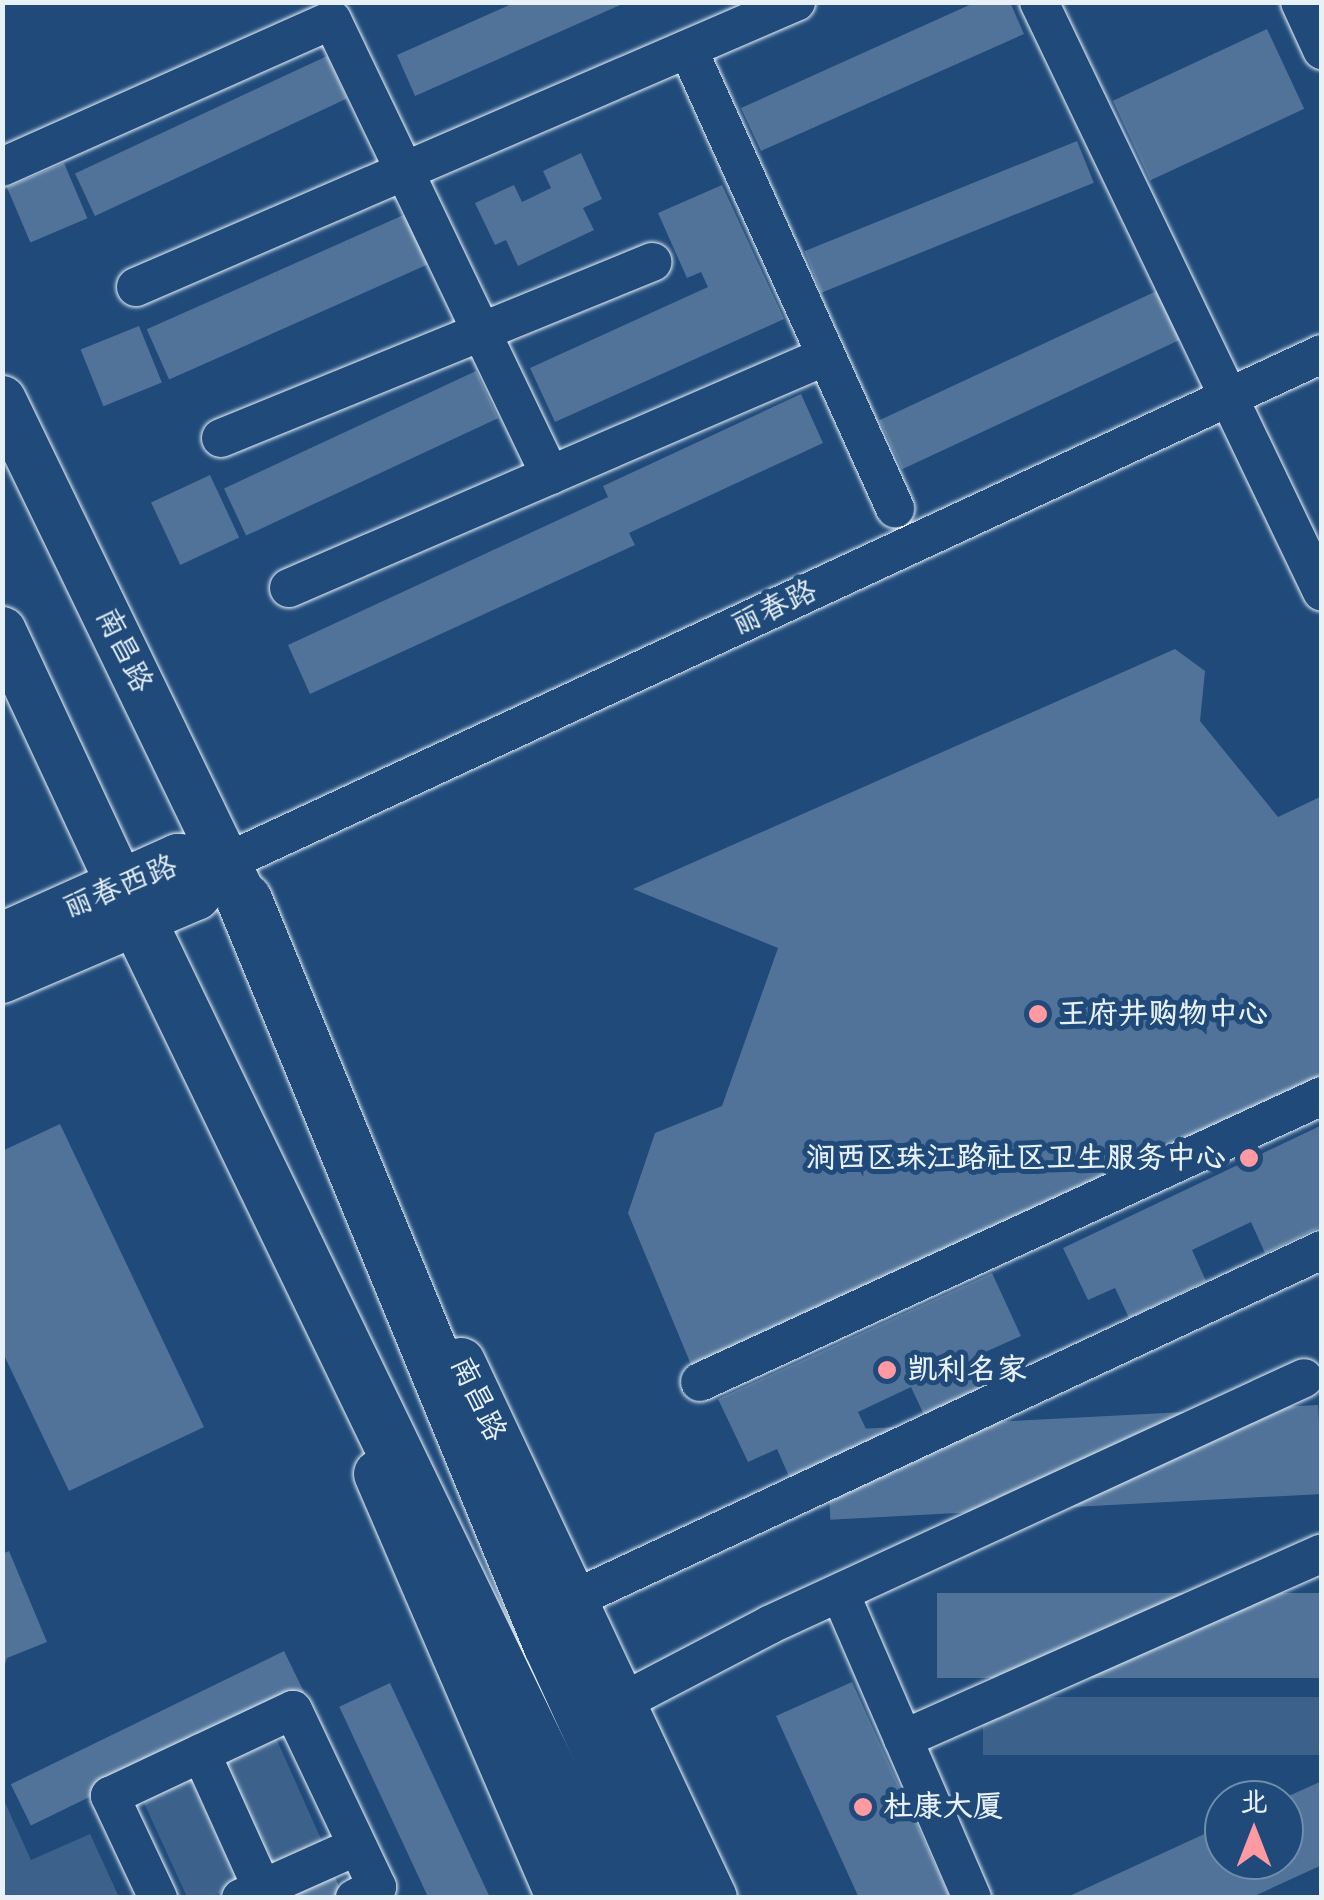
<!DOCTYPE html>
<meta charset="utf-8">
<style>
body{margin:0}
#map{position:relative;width:1324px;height:1900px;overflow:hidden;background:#1f4a7a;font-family:"Comic Neue","LXGW WenKai TC",sans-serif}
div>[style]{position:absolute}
.green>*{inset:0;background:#3c628c;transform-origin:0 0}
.building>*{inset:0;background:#517399;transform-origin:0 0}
.roads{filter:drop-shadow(0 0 2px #e8f1f8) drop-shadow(0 0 2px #e8f1f8)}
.minor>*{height:38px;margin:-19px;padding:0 19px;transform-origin:19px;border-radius:19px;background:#1f4a7a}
.major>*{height:48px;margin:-24px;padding:0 24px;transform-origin:24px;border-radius:24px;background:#1f4a7a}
.highway>*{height:55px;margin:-27.5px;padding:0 27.5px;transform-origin:27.5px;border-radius:27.5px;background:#1f4a7a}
.dots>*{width:28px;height:28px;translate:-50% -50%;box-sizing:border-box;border:5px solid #1f4a7a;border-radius:50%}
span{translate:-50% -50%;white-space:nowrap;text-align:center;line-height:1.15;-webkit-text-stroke:10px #1f4a7a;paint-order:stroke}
.street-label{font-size:30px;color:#e8f1f8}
.poi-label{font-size:30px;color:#e8f1f8;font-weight:700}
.left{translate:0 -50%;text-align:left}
.right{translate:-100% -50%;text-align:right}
.frame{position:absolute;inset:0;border:5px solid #e8f1f8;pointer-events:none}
.north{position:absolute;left:1204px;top:1780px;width:100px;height:100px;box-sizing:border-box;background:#1f4a7a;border:2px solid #6f8dac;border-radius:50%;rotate:0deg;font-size:28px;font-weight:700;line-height:40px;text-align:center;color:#e8f1f8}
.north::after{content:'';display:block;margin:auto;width:35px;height:45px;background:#ff9aa2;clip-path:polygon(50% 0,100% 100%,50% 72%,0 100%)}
</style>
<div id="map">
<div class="green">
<i style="left:1321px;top:1697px;width:58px;height:338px;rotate:90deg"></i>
<i style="left:272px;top:1729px;width:136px;height:57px;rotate:66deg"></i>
<i style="clip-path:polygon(187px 1770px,239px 1885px,211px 1897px,187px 1897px,139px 1792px)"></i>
<i style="clip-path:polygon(2px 1796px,31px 1860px,90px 1834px,119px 1897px,3px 1897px)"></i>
</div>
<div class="building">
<i style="clip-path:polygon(516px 2px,627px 2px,415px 96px,397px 55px)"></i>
<i style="clip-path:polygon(976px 2px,1010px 2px,1024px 34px,761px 151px,741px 108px)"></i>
<i style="left:1267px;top:29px;width:88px;height:170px;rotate:65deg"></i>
<i style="left:327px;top:56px;width:47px;height:278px;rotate:65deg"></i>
<i style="left:1077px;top:141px;width:45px;height:294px;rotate:68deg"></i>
<i style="clip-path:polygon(581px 153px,602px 199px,583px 208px,594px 230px,518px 266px,506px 240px,495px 245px,475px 203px,514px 185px,522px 202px,551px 188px,543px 171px)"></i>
<i style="left:64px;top:163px;width:60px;height:62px;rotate:67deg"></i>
<i style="clip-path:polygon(722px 185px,784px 319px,555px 422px,530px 368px,708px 287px,701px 272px,687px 278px,658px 213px)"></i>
<i style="left:408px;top:213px;width:55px;height:286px;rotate:66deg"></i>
<i style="left:1163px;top:288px;width:54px;height:313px;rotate:65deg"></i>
<i style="left:139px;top:326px;width:61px;height:63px;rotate:68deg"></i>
<i style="left:476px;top:371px;width:52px;height:278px;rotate:65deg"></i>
<i style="clip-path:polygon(801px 394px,823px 443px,629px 533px,635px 545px,310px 694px,288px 645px,608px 497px,603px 486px)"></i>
<i style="left:210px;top:475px;width:69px;height:65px;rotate:65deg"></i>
<i style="clip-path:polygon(1175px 649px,1205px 671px,1200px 721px,1278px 817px,1322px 796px,1322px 1081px,692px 1367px,628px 1213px,655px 1133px,722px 1106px,778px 948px,633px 889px)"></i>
<i style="clip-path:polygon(60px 1124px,204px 1427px,69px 1491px,2px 1351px,2px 1151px)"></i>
<i style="clip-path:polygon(1322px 1125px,1322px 1226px,1265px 1253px,1251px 1222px,1192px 1250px,1206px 1281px,1129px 1318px,1115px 1288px,1088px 1300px,1063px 1248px)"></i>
<i style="clip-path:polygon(992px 1273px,1021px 1336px,983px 1353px,999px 1386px,926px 1419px,911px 1387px,858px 1412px,873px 1444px,791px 1481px,777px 1449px,748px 1462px,718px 1399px)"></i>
<i style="left:1318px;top:1405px;width:89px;height:493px;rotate:87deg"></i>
<i style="clip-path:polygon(9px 1551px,47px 1642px,7px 1658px,3px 1670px,2px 1554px)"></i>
<i style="left:1322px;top:1593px;width:85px;height:385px;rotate:90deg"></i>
<i style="left:284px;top:1651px;width:46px;height:304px;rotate:64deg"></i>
<i style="clip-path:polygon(852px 1682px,950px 1898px,859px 1898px,776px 1716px)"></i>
<i style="left:390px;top:1683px;width:238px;height:56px;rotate:65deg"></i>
<i style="clip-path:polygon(1322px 1781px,1322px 1865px,1250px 1898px,1065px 1898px,1224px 1825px,1224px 1860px,1284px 1860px,1284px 1798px)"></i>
<i style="clip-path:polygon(333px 1872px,344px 1898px,275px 1898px)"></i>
</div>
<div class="roads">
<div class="minor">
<i style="left:1039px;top:2px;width:654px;rotate:64.37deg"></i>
<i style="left:1300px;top:2px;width:53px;rotate:65.4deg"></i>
<i style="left:688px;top:49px;width:504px;rotate:65.73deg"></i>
<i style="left:2px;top:167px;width:361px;rotate:-24deg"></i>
<i style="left:332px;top:20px;width:505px;rotate:64.4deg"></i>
<i style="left:136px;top:287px;width:719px;rotate:-23.36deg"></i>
<i style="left:221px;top:438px;width:466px;rotate:-22.2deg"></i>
<i style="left:289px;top:588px;width:585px;rotate:-23.37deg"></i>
<i style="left:227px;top:862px;width:1207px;rotate:-24.89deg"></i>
<i style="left:700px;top:1382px;width:685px;rotate:-24.69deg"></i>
<i style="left:840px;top:1593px;width:332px;rotate:66.6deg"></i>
<i style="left:572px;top:1600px;width:828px;rotate:-25.02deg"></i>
<i style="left:622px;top:1702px;width:166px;rotate:-27.6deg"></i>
<i style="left:769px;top:1625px;width:589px;rotate:-24.78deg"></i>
<i style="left:903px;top:1739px;width:458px;rotate:-23.9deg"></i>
<i style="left:201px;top:1753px;width:148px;rotate:65.7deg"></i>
<i style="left:158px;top:1898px;width:113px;rotate:-115.2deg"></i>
<i style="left:110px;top:1796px;width:202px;rotate:-25.2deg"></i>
<i style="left:293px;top:1710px;width:196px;rotate:64.6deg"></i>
<i style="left:377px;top:1887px;width:25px;rotate:153deg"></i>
<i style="left:241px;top:1898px;width:127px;rotate:-24.1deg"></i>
</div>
<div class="major">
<i style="left:2px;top:400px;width:594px;rotate:64.17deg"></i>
<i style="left:2px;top:631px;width:381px;rotate:65deg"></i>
<i style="left:2px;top:937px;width:193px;rotate:-24.2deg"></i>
<i style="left:178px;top:858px;width:49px;rotate:4.7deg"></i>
<i style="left:2px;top:979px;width:211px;rotate:-23.2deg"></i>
<i style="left:196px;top:896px;width:46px;rotate:-47.6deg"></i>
<i style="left:461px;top:1362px;width:592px;rotate:64.82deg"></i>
<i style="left:378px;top:1474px;width:462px;rotate:66.7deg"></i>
</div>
<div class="highway">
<i style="left:244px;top:900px;width:804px;rotate:67.62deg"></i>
<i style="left:550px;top:1643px;width:281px;rotate:65.4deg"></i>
<i style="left:148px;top:941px;width:1063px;rotate:64.23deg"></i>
</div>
</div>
<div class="dots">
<i style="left:1038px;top:1014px;background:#ff9aa2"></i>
<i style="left:1249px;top:1158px;background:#ff9aa2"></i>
<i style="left:887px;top:1370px;background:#ff9aa2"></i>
<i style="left:863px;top:1807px;background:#ff9aa2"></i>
</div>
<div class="street-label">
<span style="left:774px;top:608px;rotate:-25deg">丽春路</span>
<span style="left:124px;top:650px;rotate:64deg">南昌路</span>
<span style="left:120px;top:887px;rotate:-22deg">丽春西路</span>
<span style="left:478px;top:1399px;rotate:65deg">南昌路</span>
</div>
<div class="poi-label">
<span class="left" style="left:1058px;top:1014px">王府井购物中心</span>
<span class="right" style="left:1226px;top:1158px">涧西区珠江路社区卫生服务中心</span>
<span class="left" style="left:907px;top:1370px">凯利名家</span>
<span class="left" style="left:883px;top:1807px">杜康大厦</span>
</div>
<div class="frame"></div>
<div class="north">北</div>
</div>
